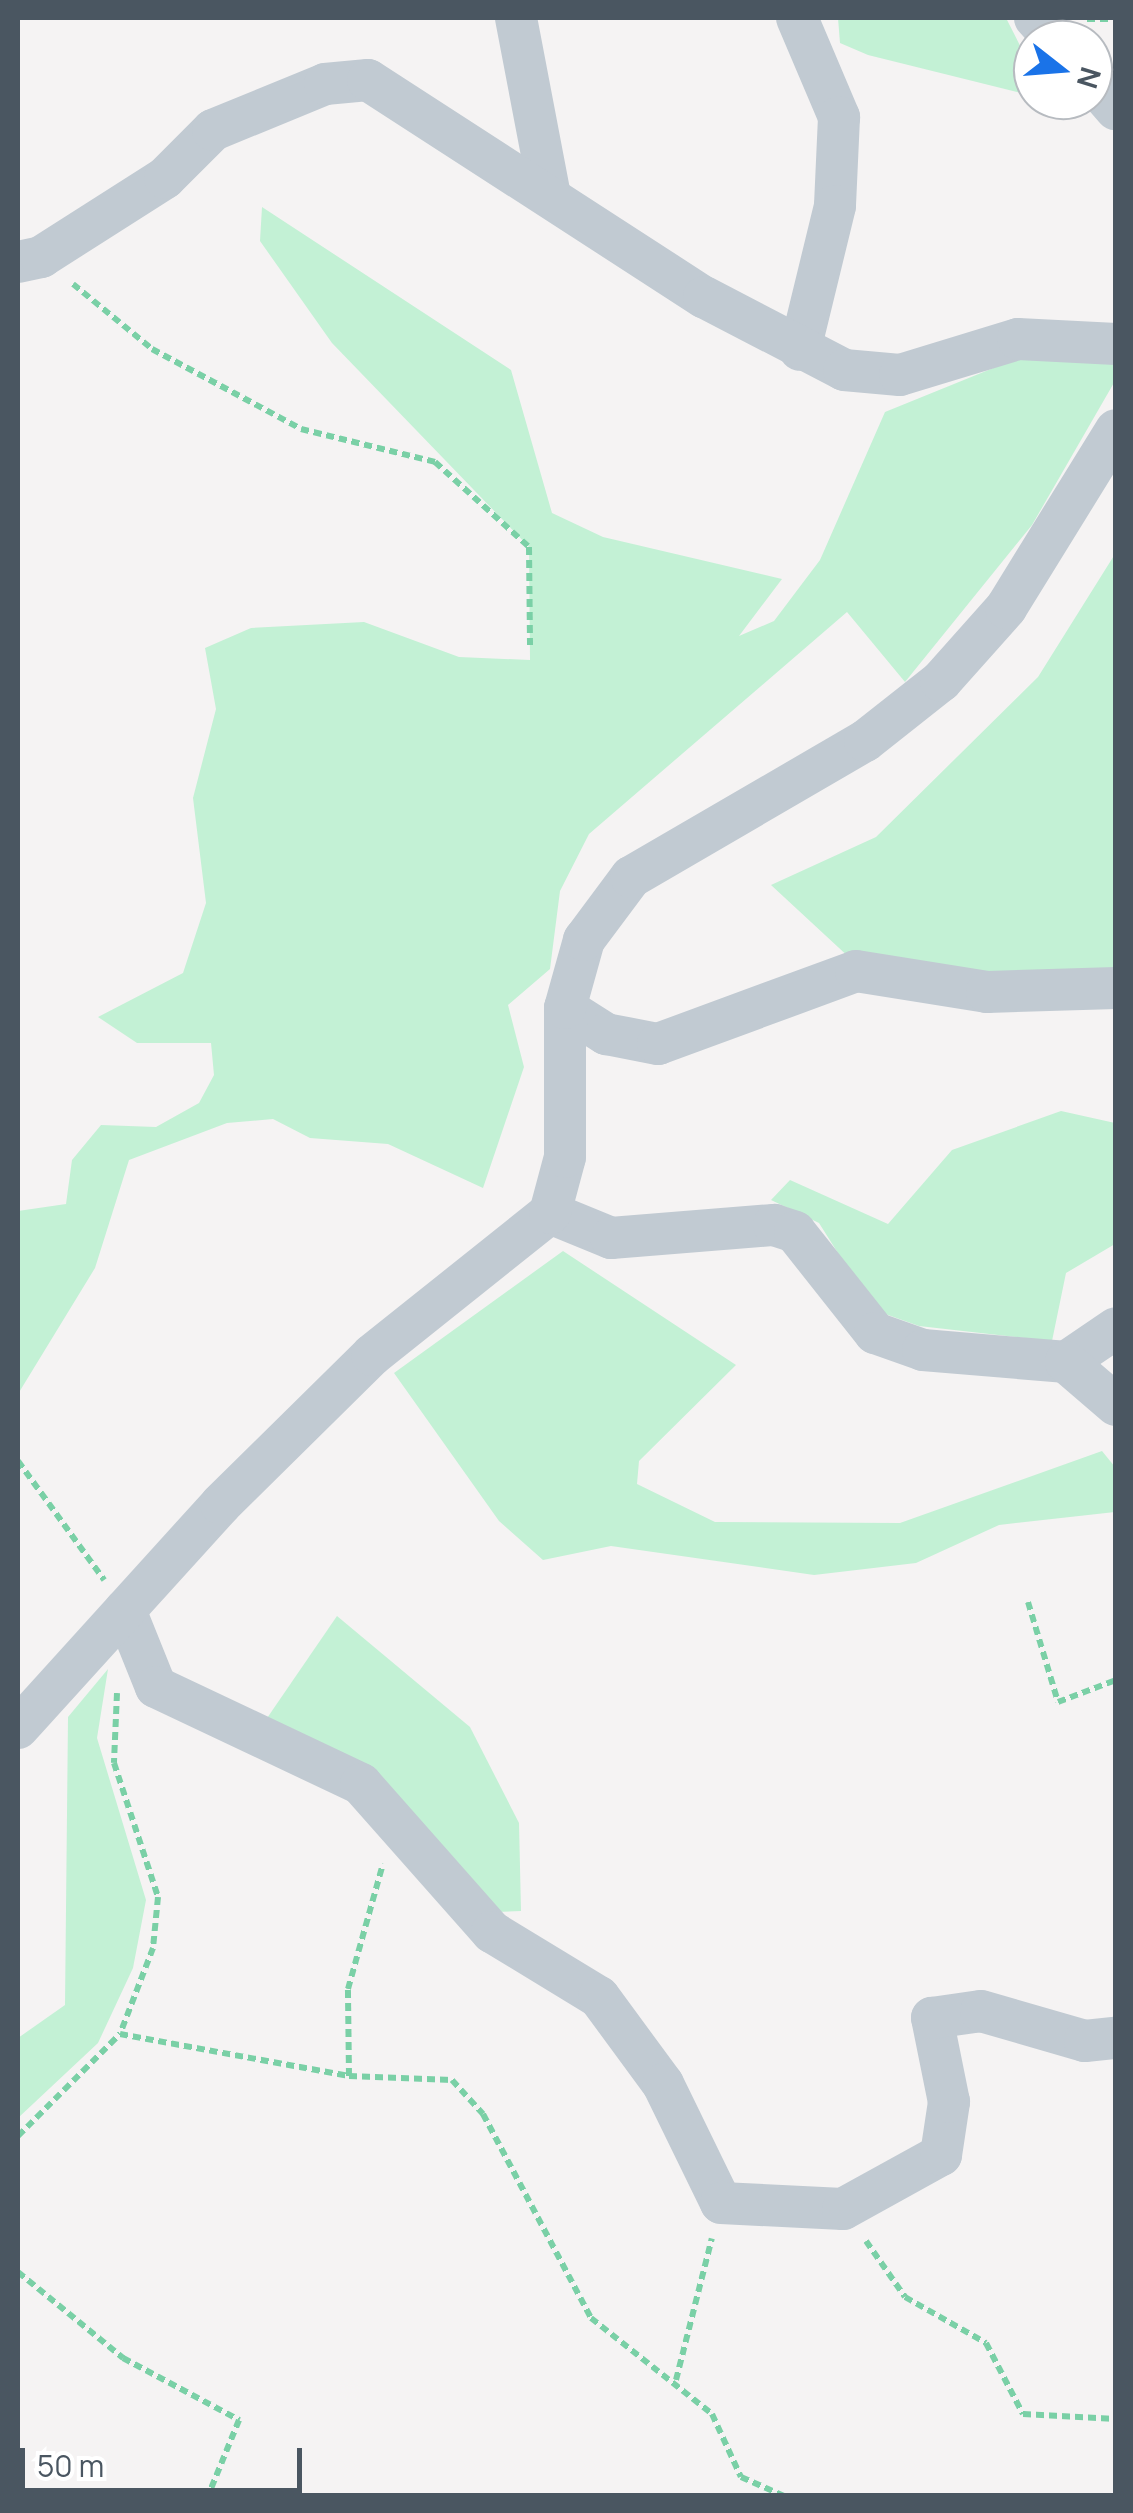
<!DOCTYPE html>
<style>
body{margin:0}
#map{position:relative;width:1133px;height:2513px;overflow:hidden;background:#f5f3f3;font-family:Manrope,sans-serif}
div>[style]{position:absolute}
.green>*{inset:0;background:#c3f1d5}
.path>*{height:6px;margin-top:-3px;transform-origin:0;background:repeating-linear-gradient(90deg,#7ad0a6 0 8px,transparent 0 13px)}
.minor>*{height:42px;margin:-21px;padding:0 21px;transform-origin:21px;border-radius:21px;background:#c1cad2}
span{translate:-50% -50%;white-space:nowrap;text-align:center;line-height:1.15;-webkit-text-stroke:8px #fff;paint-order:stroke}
.frame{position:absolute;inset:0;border:20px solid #4a5661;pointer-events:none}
.north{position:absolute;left:1013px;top:20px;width:100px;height:100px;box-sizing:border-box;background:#fff;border:2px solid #b7bbc0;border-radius:50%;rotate:107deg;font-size:28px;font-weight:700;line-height:40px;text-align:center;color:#4a5661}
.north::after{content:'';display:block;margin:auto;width:35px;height:45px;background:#1a73e8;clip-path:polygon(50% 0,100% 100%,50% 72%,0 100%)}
.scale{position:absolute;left:20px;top:2448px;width:282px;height:45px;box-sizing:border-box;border:5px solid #4a5661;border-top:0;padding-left:12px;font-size:30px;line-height:35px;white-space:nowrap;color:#4a5661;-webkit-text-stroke:8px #fff;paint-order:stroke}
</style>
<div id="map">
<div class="green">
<i style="clip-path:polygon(838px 18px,1006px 18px,1033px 71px,1033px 96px,868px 55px,840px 43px)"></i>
<i style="clip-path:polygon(262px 207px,511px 370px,552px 513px,603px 537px,782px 579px,739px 636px,774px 621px,820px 560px,885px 412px,1028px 354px,1115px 348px,1115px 381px,1032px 525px,905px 682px,847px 612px,589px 834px,560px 891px,550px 969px,508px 1005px,524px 1067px,483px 1188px,388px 1144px,310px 1138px,273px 1119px,227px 1123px,129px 1160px,95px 1268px,18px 1394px,18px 1211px,66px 1204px,72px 1160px,101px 1125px,156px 1127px,199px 1103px,214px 1075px,211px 1043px,137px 1043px,98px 1017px,183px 973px,206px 903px,193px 798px,216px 709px,205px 648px,251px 628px,364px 622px,459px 657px,530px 660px,529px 547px,332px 343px,260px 241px)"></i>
<i style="clip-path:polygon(1115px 554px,1115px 986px,852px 960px,771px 885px,876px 837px,1038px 677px)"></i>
<i style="clip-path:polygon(1061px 1111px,1115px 1123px,1115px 1244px,1066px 1273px,1052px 1341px,919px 1326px,874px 1310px,819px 1223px,771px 1200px,790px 1180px,888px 1224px,952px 1150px)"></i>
<i style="clip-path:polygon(563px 1251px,736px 1365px,639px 1461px,637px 1484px,715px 1522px,900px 1523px,1102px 1451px,1115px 1467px,1115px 1512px,999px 1525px,916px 1563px,814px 1575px,611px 1546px,543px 1560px,499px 1521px,394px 1373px)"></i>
<i style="clip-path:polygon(337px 1616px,470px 1727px,519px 1823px,521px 1911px,495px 1912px,263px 1724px)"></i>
<i style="clip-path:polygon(108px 1669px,97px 1738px,146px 1900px,133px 1968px,98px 2043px,18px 2118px,18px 2038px,65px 2005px,68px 1717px)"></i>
</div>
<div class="path">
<i style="left:1087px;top:19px;width:29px"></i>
<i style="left:73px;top:284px;width:102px;rotate:39.4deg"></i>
<i style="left:152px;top:349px;width:169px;rotate:28.2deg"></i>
<i style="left:301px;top:429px;width:138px;rotate:13.8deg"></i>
<i style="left:435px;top:462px;width:127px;rotate:42.1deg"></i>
<i style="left:529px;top:547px;width:98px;rotate:89.4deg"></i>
<i style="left:18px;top:1461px;width:147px;rotate:54.1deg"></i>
<i style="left:1028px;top:1602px;width:104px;rotate:73.3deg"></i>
<i style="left:1058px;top:1702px;width:62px;rotate:-20.8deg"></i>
<i style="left:117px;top:1693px;width:70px;rotate:92.5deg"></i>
<i style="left:114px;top:1763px;width:141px;rotate:71.8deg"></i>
<i style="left:158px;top:1897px;width:51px;rotate:95.6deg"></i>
<i style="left:153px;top:1948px;width:92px;rotate:111deg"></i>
<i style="left:349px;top:2076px;width:87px;rotate:-90.7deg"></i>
<i style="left:348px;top:1989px;width:130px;rotate:-74.4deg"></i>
<i style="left:18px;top:2136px;width:144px;rotate:-45deg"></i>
<i style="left:120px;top:2034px;width:233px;rotate:10.4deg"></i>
<i style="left:349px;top:2076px;width:103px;rotate:2.2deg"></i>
<i style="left:452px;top:2080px;width:46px;rotate:47.6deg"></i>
<i style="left:483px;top:2114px;width:231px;rotate:62.1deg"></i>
<i style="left:591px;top:2318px;width:154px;rotate:38.4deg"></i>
<i style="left:712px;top:2414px;width:69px;rotate:65.3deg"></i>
<i style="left:741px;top:2477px;width:47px;rotate:23.8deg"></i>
<i style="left:866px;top:2241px;width:68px;rotate:55.1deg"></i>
<i style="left:905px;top:2297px;width:93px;rotate:29.6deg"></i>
<i style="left:986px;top:2343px;width:80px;rotate:62.5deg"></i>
<i style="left:1023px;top:2414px;width:93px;rotate:3.1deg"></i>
<i style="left:18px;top:2272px;width:136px;rotate:39.3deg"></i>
<i style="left:123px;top:2358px;width:132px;rotate:28.1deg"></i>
<i style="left:239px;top:2420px;width:82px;rotate:112.2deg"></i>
<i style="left:676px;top:2380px;width:146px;rotate:-75.8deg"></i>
</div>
<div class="minor">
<i style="left:516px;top:18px;width:181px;rotate:79.2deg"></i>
<i style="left:797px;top:18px;width:108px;rotate:67deg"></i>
<i style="left:839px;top:117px;width:89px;rotate:92.6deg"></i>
<i style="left:835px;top:206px;width:148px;rotate:103.7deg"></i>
<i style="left:1035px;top:18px;width:30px;rotate:48deg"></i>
<i style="left:1093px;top:83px;width:35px;rotate:49deg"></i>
<i style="left:18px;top:262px;width:24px;rotate:-12deg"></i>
<i style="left:41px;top:257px;width:147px;rotate:-32.5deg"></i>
<i style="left:165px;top:178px;width:68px;rotate:-45deg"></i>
<i style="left:213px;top:130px;width:121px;rotate:-22.3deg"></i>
<i style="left:325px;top:84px;width:43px;rotate:-5.3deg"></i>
<i style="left:368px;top:80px;width:400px;rotate:32.9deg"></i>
<i style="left:704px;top:297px;width:158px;rotate:27.5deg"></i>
<i style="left:844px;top:370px;width:56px;rotate:5.1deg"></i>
<i style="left:900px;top:375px;width:123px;rotate:-17deg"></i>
<i style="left:1018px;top:339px;width:98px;rotate:2.9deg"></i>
<i style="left:565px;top:1008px;width:49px;rotate:32.4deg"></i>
<i style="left:606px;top:1034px;width:53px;rotate:10.9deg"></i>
<i style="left:658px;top:1044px;width:211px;rotate:-20.2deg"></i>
<i style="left:856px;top:971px;width:133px;rotate:9.1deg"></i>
<i style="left:987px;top:992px;width:129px;rotate:-1.8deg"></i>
<i style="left:550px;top:1213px;width:66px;rotate:22.3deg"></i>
<i style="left:611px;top:1238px;width:164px;rotate:-4.6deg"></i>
<i style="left:774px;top:1225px;width:22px;rotate:18deg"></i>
<i style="left:795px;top:1232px;width:129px;rotate:51.6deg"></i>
<i style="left:875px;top:1333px;width:51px;rotate:19.5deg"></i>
<i style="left:923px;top:1350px;width:144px;rotate:4.8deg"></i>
<i style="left:1066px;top:1362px;width:60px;rotate:-34.2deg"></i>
<i style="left:1066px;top:1362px;width:66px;rotate:40.7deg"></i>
<i style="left:125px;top:1610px;width:83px;rotate:68.1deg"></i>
<i style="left:156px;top:1687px;width:227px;rotate:25.3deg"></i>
<i style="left:361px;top:1784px;width:198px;rotate:48.5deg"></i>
<i style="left:492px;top:1932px;width:125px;rotate:31.3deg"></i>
<i style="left:599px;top:1997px;width:108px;rotate:53.7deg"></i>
<i style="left:663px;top:2084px;width:132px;rotate:64deg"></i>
<i style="left:721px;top:2203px;width:122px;rotate:2.8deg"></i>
<i style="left:843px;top:2209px;width:112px;rotate:-28.9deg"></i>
<i style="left:941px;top:2155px;width:54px;rotate:-81.4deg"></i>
<i style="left:949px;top:2102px;width:86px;rotate:-101.4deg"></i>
<i style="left:932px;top:2018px;width:49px;rotate:-8.1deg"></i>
<i style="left:981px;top:2011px;width:108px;rotate:16.1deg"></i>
<i style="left:1085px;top:2041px;width:31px;rotate:-6deg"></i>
<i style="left:18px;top:1728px;width:302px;rotate:-47.8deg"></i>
<i style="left:221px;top:1504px;width:212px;rotate:-44.6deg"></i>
<i style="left:372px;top:1355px;width:228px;rotate:-38.6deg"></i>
<i style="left:550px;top:1213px;width:58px;rotate:-75deg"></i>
<i style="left:565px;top:1157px;width:149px;rotate:-90deg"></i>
<i style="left:565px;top:1008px;width:71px;rotate:-74.4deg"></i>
<i style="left:584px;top:940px;width:79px;rotate:-53.3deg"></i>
<i style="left:631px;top:877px;width:271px;rotate:-30.2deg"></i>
<i style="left:865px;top:741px;width:97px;rotate:-38.3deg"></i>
<i style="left:941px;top:681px;width:98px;rotate:-48.3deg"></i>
<i style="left:1006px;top:608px;width:209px;rotate:-58.3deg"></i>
</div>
<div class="frame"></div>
<div class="north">N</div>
<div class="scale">50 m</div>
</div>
